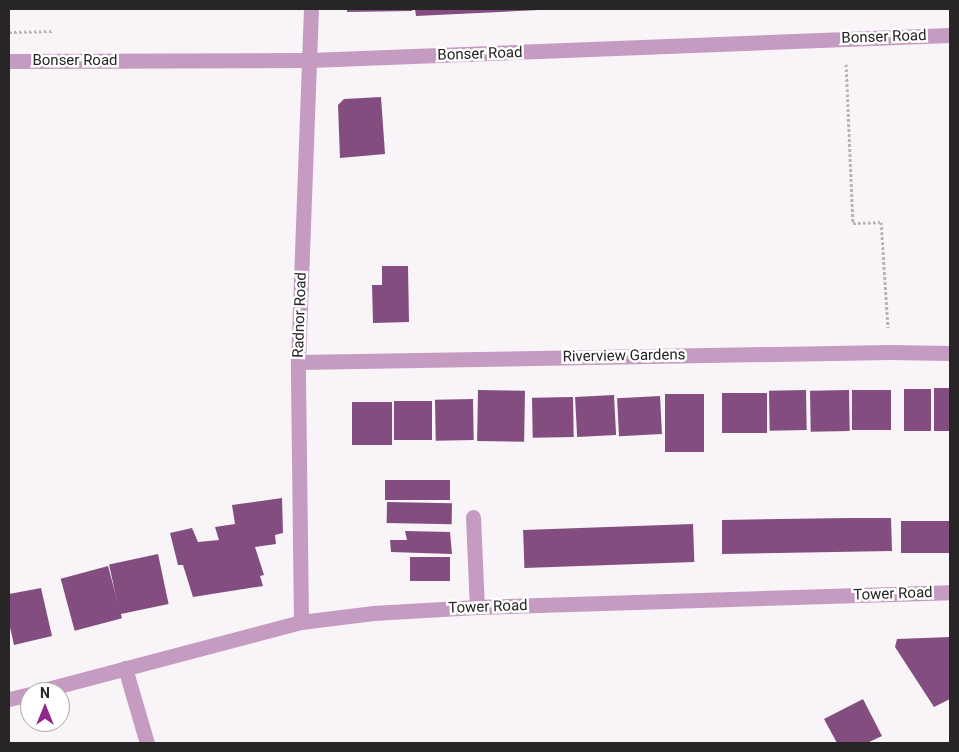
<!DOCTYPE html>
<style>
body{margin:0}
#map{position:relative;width:959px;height:752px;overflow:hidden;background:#f9f4f8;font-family:Roboto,sans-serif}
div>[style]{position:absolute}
.building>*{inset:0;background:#834e7f;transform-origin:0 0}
.path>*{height:3px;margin-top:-1.5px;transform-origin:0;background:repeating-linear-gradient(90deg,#b8b3b7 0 2.5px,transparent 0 5px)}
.minor>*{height:15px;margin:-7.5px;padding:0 7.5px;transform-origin:7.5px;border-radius:7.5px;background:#c59bc1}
span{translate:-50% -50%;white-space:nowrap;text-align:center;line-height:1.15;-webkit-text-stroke:5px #fff;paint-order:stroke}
.street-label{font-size:15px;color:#272526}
.frame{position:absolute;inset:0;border:10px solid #272526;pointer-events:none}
.north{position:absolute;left:20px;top:682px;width:50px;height:50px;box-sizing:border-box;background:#fff;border:1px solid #a9a8a8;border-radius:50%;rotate:0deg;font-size:14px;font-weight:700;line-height:20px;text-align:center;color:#272526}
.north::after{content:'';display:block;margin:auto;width:18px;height:22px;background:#8f278c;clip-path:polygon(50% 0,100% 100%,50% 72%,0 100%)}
</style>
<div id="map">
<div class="building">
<i style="clip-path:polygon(347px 9px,412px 9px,412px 11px,347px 12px)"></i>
<i style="clip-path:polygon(415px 9px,539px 9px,539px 10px,416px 16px)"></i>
<i style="clip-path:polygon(381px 97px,385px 154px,340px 158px,338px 105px,344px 99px)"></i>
<i style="clip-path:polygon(382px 266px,408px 266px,409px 322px,373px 323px,372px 285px,382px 285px)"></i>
<i style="left:934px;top:388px;width:16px;height:43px"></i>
<i style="left:904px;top:389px;width:27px;height:42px"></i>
<i style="left:478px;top:390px;width:47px;height:51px;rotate:1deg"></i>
<i style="left:806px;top:390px;width:40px;height:37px;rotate:89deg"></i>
<i style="left:849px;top:390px;width:41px;height:39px;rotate:89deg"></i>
<i style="left:852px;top:390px;width:39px;height:40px"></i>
<i style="left:722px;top:393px;width:45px;height:40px"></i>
<i style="left:665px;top:394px;width:39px;height:58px"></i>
<i style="left:614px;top:395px;width:40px;height:39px;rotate:87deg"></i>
<i style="left:660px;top:396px;width:38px;height:43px;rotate:87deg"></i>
<i style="left:573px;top:397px;width:40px;height:41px;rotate:89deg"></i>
<i style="left:473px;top:399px;width:41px;height:38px;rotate:89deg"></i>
<i style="left:394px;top:401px;width:38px;height:39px"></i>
<i style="left:352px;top:402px;width:40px;height:43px"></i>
<i style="left:385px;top:480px;width:65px;height:20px"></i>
<i style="clip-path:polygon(282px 498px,283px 533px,275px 535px,276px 544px,255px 547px,264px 575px,260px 576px,263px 586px,193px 597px,183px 565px,178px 565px,170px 533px,192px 528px,198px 542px,219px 540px,215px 527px,235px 524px,232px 505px)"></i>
<i style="left:387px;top:502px;width:65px;height:21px;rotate:1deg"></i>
<i style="clip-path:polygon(849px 518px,891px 518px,892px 551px,722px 554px,722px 520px)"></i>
<i style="left:950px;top:521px;width:32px;height:49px;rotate:90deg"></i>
<i style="left:693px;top:524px;width:38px;height:170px;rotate:88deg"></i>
<i style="clip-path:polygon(405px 531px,450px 532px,452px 554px,391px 552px,390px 540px,407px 540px)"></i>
<i style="left:158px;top:554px;width:51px;height:50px;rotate:78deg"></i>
<i style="left:410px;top:557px;width:40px;height:24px"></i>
<i style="left:108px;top:566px;width:54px;height:49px;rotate:75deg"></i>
<i style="clip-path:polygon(41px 588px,52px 636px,14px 645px,9px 623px,9px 594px)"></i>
<i style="clip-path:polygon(950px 637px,950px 699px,934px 707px,895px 647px,897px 639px)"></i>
<i style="clip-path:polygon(863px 699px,882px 736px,867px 743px,837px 743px,824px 719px)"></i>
</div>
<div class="path">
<i style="left:9px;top:32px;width:43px;rotate:-1.3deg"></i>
<i style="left:846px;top:64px;width:159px;rotate:87.5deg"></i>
<i style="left:853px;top:223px;width:28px;rotate:-2deg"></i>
<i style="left:881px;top:222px;width:106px;rotate:86.2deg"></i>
</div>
<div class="minor">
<i style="left:9px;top:61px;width:301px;rotate:-0.2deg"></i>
<i style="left:310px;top:60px;width:640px;rotate:-2.24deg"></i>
<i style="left:298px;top:362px;width:592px;rotate:-0.97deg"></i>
<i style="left:890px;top:352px;width:60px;rotate:1deg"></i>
<i style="left:473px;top:517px;width:90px;rotate:87.5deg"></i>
<i style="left:301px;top:622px;width:260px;rotate:-90.7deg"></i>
<i style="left:298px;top:362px;width:353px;rotate:-87.9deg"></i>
<i style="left:125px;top:668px;width:78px;rotate:73.7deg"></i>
<i style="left:36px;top:692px;width:274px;rotate:-14.8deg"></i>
<i style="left:301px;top:622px;width:73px;rotate:-7.1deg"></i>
<i style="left:373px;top:613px;width:104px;rotate:-3.3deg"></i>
<i style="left:477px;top:607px;width:473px;rotate:-1.8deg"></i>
<i style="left:9px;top:699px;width:22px;rotate:-13deg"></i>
</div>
<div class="street-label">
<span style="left:884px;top:37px;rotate:-2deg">Bonser Road</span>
<span style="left:480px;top:54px;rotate:-2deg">Bonser Road</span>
<span style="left:75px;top:61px">Bonser Road</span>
<span style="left:300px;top:315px;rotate:-88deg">Radnor Road</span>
<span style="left:624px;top:356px;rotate:-1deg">Riverview Gardens</span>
<span style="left:893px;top:594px;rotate:-2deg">Tower Road</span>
<span style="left:488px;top:607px;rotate:-2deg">Tower Road</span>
</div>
<div class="frame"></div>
<div class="north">N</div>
</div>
